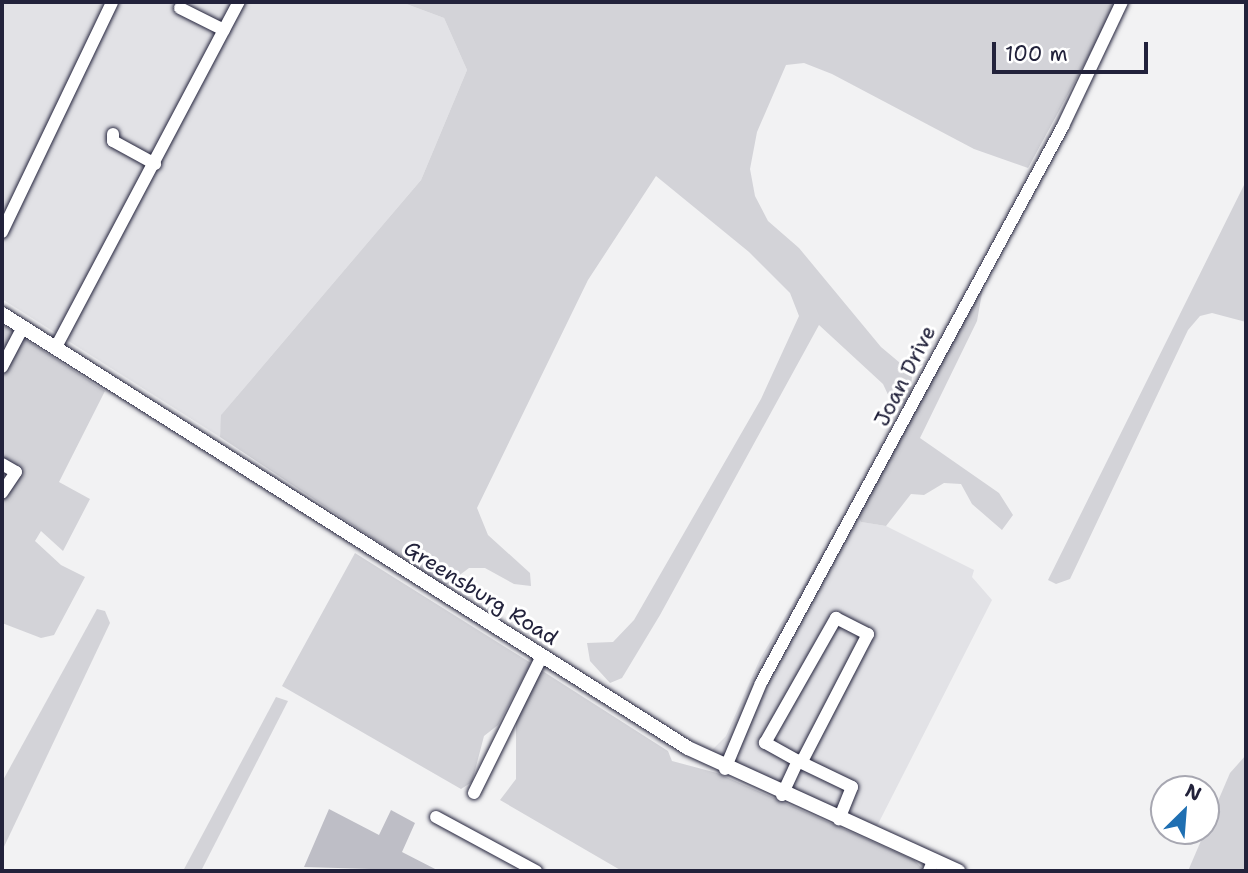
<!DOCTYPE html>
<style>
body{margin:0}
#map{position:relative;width:1248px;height:873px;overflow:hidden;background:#f2f2f3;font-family:"Shantell Sans",sans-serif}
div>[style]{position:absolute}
.built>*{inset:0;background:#e2e2e6}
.green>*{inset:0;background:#d3d3d8}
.building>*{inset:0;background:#bebec6}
.roads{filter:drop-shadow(0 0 2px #22223b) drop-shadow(0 0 2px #22223b)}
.minor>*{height:12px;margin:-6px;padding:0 6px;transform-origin:6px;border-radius:6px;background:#fff}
.major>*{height:14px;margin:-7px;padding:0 7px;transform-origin:7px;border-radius:7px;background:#fff}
span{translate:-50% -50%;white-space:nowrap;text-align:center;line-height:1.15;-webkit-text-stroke:6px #fff;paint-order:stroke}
.street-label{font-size:21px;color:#22223b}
.frame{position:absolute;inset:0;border:4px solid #22223b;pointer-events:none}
.north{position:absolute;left:1150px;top:775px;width:70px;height:70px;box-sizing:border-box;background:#fff;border:2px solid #a7a7b1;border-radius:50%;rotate:25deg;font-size:19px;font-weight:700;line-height:28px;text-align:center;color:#22223b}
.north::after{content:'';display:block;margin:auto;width:24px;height:32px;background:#1f6fb2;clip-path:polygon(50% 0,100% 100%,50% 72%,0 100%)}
.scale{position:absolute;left:992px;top:42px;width:156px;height:32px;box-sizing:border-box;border:4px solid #22223b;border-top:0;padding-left:9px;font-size:21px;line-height:24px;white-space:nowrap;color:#22223b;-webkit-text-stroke:5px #fff;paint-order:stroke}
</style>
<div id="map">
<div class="built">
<i style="clip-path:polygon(2px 2px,401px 2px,444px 18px,467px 70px,421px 180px,222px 414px,220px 437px,2px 299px)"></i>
<i style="clip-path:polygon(848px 510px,856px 511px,861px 522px,886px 526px,974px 570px,972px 577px,992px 600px,877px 826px,744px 770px,712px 750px,726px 736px,760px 659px)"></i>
</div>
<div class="green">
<i style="clip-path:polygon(401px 2px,1118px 2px,1028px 168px,974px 149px,832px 74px,804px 63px,786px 65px,757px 132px,750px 169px,755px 196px,768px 221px,799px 248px,881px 347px,912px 373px,911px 394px,905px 406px,891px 401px,883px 384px,819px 325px,660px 615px,622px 678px,610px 683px,590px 661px,587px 643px,613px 642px,634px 620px,761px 399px,799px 316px,790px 293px,749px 252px,656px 176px,588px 280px,477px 508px,488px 535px,530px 573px,531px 586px,514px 584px,485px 568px,469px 568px,445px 586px,220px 437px,221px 415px,421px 180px,467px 70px,444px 18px)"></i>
<i style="clip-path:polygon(1246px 181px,1246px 322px,1212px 313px,1200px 316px,1188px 330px,1070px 579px,1056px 584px,1048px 580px)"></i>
<i style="clip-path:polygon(984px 282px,977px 321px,920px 438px,999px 493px,1013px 515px,1002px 530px,972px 504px,961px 484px,944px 483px,924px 495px,911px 494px,886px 526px,861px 522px,856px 511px)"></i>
<i style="clip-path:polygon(2px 324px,105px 391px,59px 482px,90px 499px,63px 551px,41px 531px,35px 541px,61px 565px,85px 577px,54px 635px,41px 638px,2px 623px)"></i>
<i style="clip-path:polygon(355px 553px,531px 663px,498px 725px,484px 736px,472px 782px,461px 789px,282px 686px)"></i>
<i style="clip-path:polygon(97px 609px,105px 611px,110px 623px,2px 851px,2px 782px)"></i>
<i style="clip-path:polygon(541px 670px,668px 751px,672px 761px,717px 773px,914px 860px,925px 871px,622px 871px,500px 800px,516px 779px,516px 721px)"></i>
<i style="clip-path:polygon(276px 697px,288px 701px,201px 871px,183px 871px)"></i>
<i style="clip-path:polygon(1246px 755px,1246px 871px,1188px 871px,1230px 773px)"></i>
</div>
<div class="building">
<i style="clip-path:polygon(329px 809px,379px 835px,391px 810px,415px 823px,402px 852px,439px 871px,304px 867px)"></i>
</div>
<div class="roads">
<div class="minor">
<i style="left:180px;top:8px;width:49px;rotate:26.6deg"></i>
<i style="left:113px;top:134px;width:7px;rotate:90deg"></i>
<i style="left:113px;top:141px;width:48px;rotate:28.7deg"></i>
<i style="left:2px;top:232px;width:255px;rotate:-64.4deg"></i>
<i style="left:56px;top:347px;width:391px;rotate:-62.1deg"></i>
<i style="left:2px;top:367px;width:45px;rotate:-62.3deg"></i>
<i style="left:2px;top:464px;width:16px;rotate:30deg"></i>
<i style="left:16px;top:472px;width:25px;rotate:124deg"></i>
<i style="left:798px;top:761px;width:38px;rotate:-151deg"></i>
<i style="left:765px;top:743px;width:144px;rotate:-60.4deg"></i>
<i style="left:836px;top:618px;width:36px;rotate:27deg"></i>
<i style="left:868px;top:634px;width:145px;rotate:117.4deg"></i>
<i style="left:725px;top:769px;width:93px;rotate:-67.3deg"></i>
<i style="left:761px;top:683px;width:634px;rotate:-61.53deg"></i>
<i style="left:1063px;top:126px;width:137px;rotate:-64.6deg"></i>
<i style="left:474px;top:793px;width:153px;rotate:-63.6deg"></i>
<i style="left:782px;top:795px;width:38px;rotate:-65deg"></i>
<i style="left:798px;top:761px;width:60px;rotate:25.7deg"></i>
<i style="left:852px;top:787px;width:35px;rotate:112deg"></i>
<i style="left:436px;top:817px;width:114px;rotate:28.4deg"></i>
<i style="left:929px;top:871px;width:11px;rotate:-68deg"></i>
</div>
<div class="major">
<i style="left:2px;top:314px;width:812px;rotate:32.32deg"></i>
<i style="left:688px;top:748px;width:297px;rotate:24.5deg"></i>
</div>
</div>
<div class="street-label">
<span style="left:905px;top:376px;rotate:-63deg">Joan Drive</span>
<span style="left:481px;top:593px;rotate:32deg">Greensburg Road</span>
</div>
<div class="frame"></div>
<div class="north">N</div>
<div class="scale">100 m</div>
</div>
